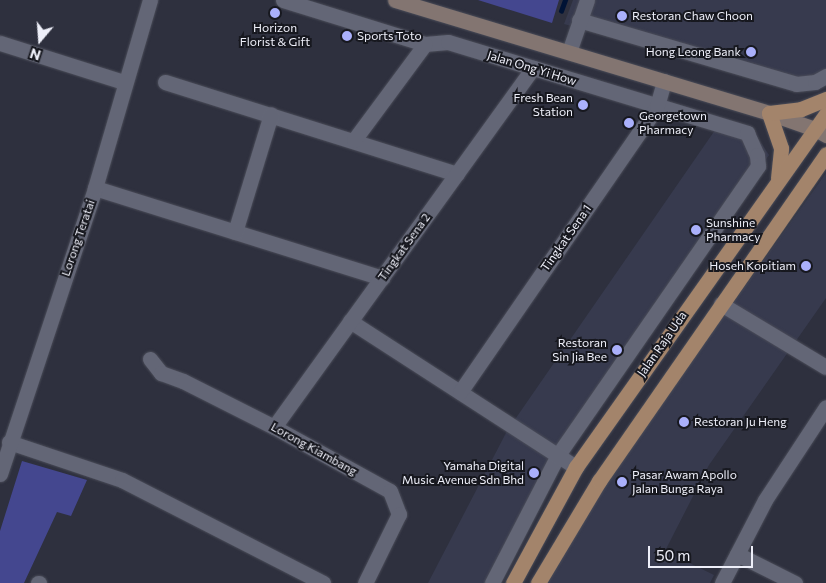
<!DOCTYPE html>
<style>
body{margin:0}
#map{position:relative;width:826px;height:583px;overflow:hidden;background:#2e303e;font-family:Commissioner,sans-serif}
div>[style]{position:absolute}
.built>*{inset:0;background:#373a4e}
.green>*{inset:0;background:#44478f}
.stream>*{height:4.5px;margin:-2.25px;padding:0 2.25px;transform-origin:2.25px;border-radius:2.25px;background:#001335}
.roads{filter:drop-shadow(0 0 1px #4a4c58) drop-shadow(0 0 1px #4a4c58)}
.minor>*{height:15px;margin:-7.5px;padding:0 7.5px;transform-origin:7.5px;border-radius:7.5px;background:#636676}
.secondary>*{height:15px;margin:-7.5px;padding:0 7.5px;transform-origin:7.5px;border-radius:7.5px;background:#837571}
.primary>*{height:15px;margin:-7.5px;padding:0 7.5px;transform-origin:7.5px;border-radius:7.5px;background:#a3846b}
.dots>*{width:14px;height:14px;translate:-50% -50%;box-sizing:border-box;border:2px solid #17181f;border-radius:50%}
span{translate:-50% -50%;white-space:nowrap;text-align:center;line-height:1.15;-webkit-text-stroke:4px #17181f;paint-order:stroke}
.poi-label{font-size:12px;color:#eeeff9}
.left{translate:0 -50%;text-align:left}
.right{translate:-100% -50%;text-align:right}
.street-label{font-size:12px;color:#eeeff9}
.north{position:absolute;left:15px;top:15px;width:50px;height:50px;-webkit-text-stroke:4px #17181f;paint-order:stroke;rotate:198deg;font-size:14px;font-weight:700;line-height:20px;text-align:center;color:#eeeff9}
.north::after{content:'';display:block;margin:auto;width:18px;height:22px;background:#eeeff9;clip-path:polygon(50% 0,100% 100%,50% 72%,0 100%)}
.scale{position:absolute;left:648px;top:546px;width:105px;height:22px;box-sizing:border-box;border:2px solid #eeeff9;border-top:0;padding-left:6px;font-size:15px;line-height:18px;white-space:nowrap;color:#eeeff9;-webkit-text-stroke:4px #17181f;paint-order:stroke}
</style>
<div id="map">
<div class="built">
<i style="clip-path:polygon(573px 0,826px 0,826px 84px,794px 89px,564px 24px)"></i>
<i style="clip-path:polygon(722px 120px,752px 129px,769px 155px,567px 450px,499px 583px,428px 583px,507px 431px)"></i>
<i style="clip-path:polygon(826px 173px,826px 298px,709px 465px,665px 551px,714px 575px,710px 583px,541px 583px,669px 386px,723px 317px)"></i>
</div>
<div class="green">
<i style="clip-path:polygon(478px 0,559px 0,552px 23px)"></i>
<i style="clip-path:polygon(22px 461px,87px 480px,71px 516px,57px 512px,24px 583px,0 583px,0 531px)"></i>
</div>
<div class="stream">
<i style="left:561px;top:11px;width:12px;rotate:-70deg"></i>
</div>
<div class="roads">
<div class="minor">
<i style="left:283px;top:0;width:149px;rotate:17.2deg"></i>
<i style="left:425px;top:44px;width:23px;rotate:-5deg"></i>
<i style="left:448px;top:42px;width:313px;rotate:16.9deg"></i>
<i style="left:747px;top:133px;width:24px;rotate:66deg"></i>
<i style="left:757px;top:155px;width:11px;rotate:85deg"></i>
<i style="left:758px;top:166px;width:351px;rotate:124.7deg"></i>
<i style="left:558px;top:455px;width:144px;rotate:117.3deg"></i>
<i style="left:579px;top:20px;width:226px;rotate:16.4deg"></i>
<i style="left:796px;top:84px;width:19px;rotate:-6deg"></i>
<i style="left:815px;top:82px;width:13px;rotate:-29deg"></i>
<i style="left:0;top:43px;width:130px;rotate:17.5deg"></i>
<i style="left:569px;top:52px;width:55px;rotate:-70.9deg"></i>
<i style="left:165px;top:82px;width:306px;rotate:17.5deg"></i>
<i style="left:354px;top:140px;width:119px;rotate:-53.5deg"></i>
<i style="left:95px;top:188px;width:301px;rotate:17.4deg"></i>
<i style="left:235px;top:232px;width:123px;rotate:-73deg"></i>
<i style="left:721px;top:304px;width:122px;rotate:31deg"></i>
<i style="left:350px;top:321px;width:269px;rotate:32.9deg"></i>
<i style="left:150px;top:359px;width:18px;rotate:52deg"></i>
<i style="left:161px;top:373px;width:23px;rotate:20deg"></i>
<i style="left:183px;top:381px;width:102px;rotate:26.8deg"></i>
<i style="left:274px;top:427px;width:132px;rotate:28.9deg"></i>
<i style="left:390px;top:491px;width:25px;rotate:69deg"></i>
<i style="left:399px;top:514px;width:77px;rotate:116.2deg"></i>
<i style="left:460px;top:392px;width:347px;rotate:-55.4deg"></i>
<i style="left:657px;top:106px;width:26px;rotate:-74deg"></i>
<i style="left:274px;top:427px;width:443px;rotate:-54.2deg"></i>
<i style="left:9px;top:442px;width:119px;rotate:18.6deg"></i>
<i style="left:122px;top:480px;width:226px;rotate:27.1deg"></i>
<i style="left:0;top:474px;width:301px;rotate:-71.6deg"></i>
<i style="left:95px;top:188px;width:196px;rotate:-73.7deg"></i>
<i style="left:737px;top:554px;width:65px;rotate:26.6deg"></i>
<i style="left:38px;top:583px;width:1px"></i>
<i style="left:722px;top:583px;width:93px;rotate:-62.6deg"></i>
<i style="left:765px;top:500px;width:111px;rotate:-56.7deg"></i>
</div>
<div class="secondary">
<i style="left:395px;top:0;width:391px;rotate:16.8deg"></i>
<i style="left:769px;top:113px;width:49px;rotate:19.2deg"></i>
<i style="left:815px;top:129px;width:13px;rotate:29deg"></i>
</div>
<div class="primary">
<i style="left:778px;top:178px;width:30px;rotate:-84deg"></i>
<i style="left:781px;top:148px;width:37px;rotate:-109deg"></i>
<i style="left:769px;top:113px;width:32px;rotate:-7deg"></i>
<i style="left:801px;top:109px;width:27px;rotate:-22deg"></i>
<i style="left:513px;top:583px;width:132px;rotate:-61.5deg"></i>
<i style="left:576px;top:467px;width:433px;rotate:-54.7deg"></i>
<i style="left:538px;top:583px;width:119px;rotate:-59.1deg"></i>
<i style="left:599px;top:481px;width:398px;rotate:-55.2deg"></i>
</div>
</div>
<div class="dots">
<i style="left:275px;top:13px;background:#aab0fb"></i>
<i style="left:622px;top:16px;background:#aab0fb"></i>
<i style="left:347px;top:36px;background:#aab0fb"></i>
<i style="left:751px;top:52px;background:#aab0fb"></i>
<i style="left:583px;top:105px;background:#aab0fb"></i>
<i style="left:629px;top:123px;background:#aab0fb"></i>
<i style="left:696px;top:230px;background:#aab0fb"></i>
<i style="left:806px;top:266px;background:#aab0fb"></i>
<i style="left:617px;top:350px;background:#aab0fb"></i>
<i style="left:684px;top:422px;background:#aab0fb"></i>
<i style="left:534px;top:473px;background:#aab0fb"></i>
<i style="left:622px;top:482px;background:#aab0fb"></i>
</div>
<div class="poi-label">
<span class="left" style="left:632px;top:16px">Restoran Chaw Choon</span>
<span style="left:275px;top:35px">Horizon<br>Florist &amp; Gift</span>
<span class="left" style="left:357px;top:36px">Sports Toto</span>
<span class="right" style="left:741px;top:52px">Hong Leong Bank</span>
<span class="right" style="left:573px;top:105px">Fresh Bean<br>Station</span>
<span class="left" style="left:639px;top:123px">Georgetown<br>Pharmacy</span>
<span class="left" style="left:706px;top:230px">Sunshine<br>Pharmacy</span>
<span class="right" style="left:796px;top:266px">Hoseh Kopitiam</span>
<span class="right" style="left:607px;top:350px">Restoran<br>Sin Jia Bee</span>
<span class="left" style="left:694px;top:422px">Restoran Ju Heng</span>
<span class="right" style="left:524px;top:473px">Yamaha Digital<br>Music Avenue Sdn Bhd</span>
<span class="left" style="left:632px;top:482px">Pasar Awam Apollo<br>Jalan Bunga Raya</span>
</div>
<div class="street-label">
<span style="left:532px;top:68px;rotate:17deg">Jalan Ong Yi How</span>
<span style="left:78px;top:238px;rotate:-71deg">Lorong Teratai</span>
<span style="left:566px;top:238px;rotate:-55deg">Tingkat Sena 1</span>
<span style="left:404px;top:247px;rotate:-54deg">Tingkat Sena 2</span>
<span style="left:662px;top:344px;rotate:-55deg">Jalan Raja Uda</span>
<span style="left:314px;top:449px;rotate:29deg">Lorong Kiambang</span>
</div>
<div class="north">N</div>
<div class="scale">50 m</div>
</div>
